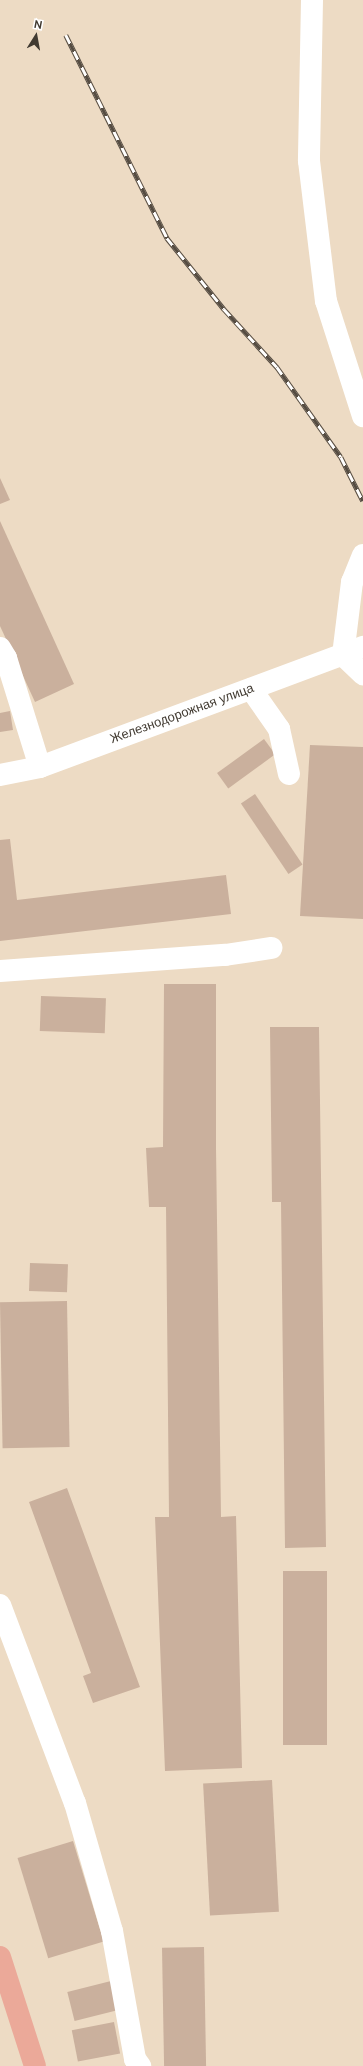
<!DOCTYPE html>
<meta charset="utf-8">
<style>
body{margin:0}
#map{position:relative;width:363px;height:2066px;overflow:hidden;background:#eddbc4;font-family:"DM Sans",sans-serif}
div>[style]{position:absolute}
.building>*{inset:0;background:#cab09d;transform-origin:0 0}
.minor>*{height:22px;margin:-11px;padding:0 11px;transform-origin:11px;border-radius:11px;background:#fff}
.major>*{height:22px;margin:-11px;padding:0 11px;transform-origin:11px;border-radius:11px;background:#eba999}
.rail>*{height:4.5px;margin-top:-2.25px;transform-origin:0;background:repeating-linear-gradient(90deg,#fff 0 9px,#554c42 0 18px);box-sizing:border-box;border-block:1px solid #554c42}
span{translate:-50% -50%;white-space:nowrap;text-align:center;line-height:1.15;-webkit-text-stroke:3px #fff;paint-order:stroke}
.street-label{font-size:13px;color:#413a31}
.north{position:absolute;left:16px;top:16px;width:40px;height:40px;-webkit-text-stroke:3px #fff;paint-order:stroke;rotate:11deg;font-size:11px;font-weight:700;line-height:16px;text-align:center;color:#413a31}
.north::after{content:'';display:block;margin:auto;width:14px;height:18px;background:#413a31;clip-path:polygon(50% 0,100% 100%,50% 72%,0 100%)}
</style>
<div id="map">
<div class="building">
<i style="clip-path:polygon(0 478px,10px 500px,0 504px)"></i>
<i style="clip-path:polygon(0 521px,74px 684px,35px 702px,0 626px)"></i>
<i style="clip-path:polygon(10px 711px,13px 730px,0 732px,0 713px)"></i>
<i style="left:264px;top:739px;width:19px;height:58px;rotate:54deg"></i>
<i style="clip-path:polygon(310px 745px,363px 747px,363px 919px,300px 916px)"></i>
<i style="left:255px;top:794px;width:85px;height:17px;rotate:56deg"></i>
<i style="clip-path:polygon(10px 839px,17px 900px,226px 875px,231px 914px,0 941px,0 840px)"></i>
<i style="clip-path:polygon(164px 984px,216px 984px,216px 1147px,221px 1517px,236px 1516px,242px 1768px,165px 1771px,155px 1517px,169px 1517px,166px 1207px,149px 1207px,146px 1148px,163px 1147px)"></i>
<i style="left:41px;top:996px;width:65px;height:35px;rotate:2deg"></i>
<i style="clip-path:polygon(270px 1027px,319px 1027px,326px 1547px,285px 1548px,281px 1202px,272px 1202px)"></i>
<i style="left:30px;top:1263px;width:38px;height:28px;rotate:2deg"></i>
<i style="left:67px;top:1301px;width:146px;height:67px;rotate:89deg"></i>
<i style="clip-path:polygon(67px 1488px,140px 1687px,93px 1703px,83px 1676px,91px 1673px,29px 1502px)"></i>
<i style="left:283px;top:1571px;width:44px;height:174px"></i>
<i style="left:272px;top:1780px;width:132px;height:69px;rotate:87deg"></i>
<i style="left:73px;top:1841px;width:105px;height:58px;rotate:73deg"></i>
<i style="left:204px;top:1947px;width:119px;height:42px;rotate:89deg"></i>
<i style="left:111px;top:1981px;width:30px;height:45px;rotate:76deg"></i>
<i style="left:114px;top:2022px;width:32px;height:43px;rotate:79deg"></i>
</div>
<div class="minor">
<i style="left:312px;top:0;width:161px;rotate:91.1deg"></i>
<i style="left:309px;top:161px;width:141px;rotate:83.1deg"></i>
<i style="left:326px;top:301px;width:121px;rotate:72.2deg"></i>
<i style="left:363px;top:555px;width:29px;rotate:112deg"></i>
<i style="left:352px;top:582px;width:74px;rotate:97deg"></i>
<i style="left:343px;top:655px;width:28px;rotate:44deg"></i>
<i style="left:0;top:648px;width:12px;rotate:59deg"></i>
<i style="left:6px;top:658px;width:114px;rotate:72.7deg"></i>
<i style="left:251px;top:689px;width:49px;rotate:55deg"></i>
<i style="left:279px;top:729px;width:46px;rotate:77.5deg"></i>
<i style="left:0;top:775px;width:41px;rotate:-11.3deg"></i>
<i style="left:40px;top:767px;width:345px;rotate:-20.4deg"></i>
<i style="left:0;top:971px;width:226px;rotate:-4.1deg"></i>
<i style="left:225px;top:955px;width:47px;rotate:-8.7deg"></i>
<i style="left:0;top:1605px;width:212px;rotate:69.3deg"></i>
<i style="left:75px;top:1803px;width:133px;rotate:73.9deg"></i>
<i style="left:112px;top:1931px;width:130px;rotate:79.8deg"></i>
<i style="left:135px;top:2059px;width:9px;rotate:54deg"></i>
</div>
<div class="major">
<i style="left:0;top:1957px;width:114px;rotate:72.2deg"></i>
</div>
<div class="rail">
<i style="left:66px;top:35px;width:227px;rotate:63.5deg"></i>
<i style="left:167px;top:238px;width:91px;rotate:51.2deg"></i>
<i style="left:224px;top:309px;width:79px;rotate:47.6deg"></i>
<i style="left:277px;top:367px;width:110px;rotate:54.6deg"></i>
<i style="left:341px;top:457px;width:49px;rotate:63.4deg"></i>
</div>
<div class="street-label">
<span style="left:182px;top:714px;rotate:-20deg">Железнодорожная улица</span>
</div>
<div class="north">N</div>
</div>
